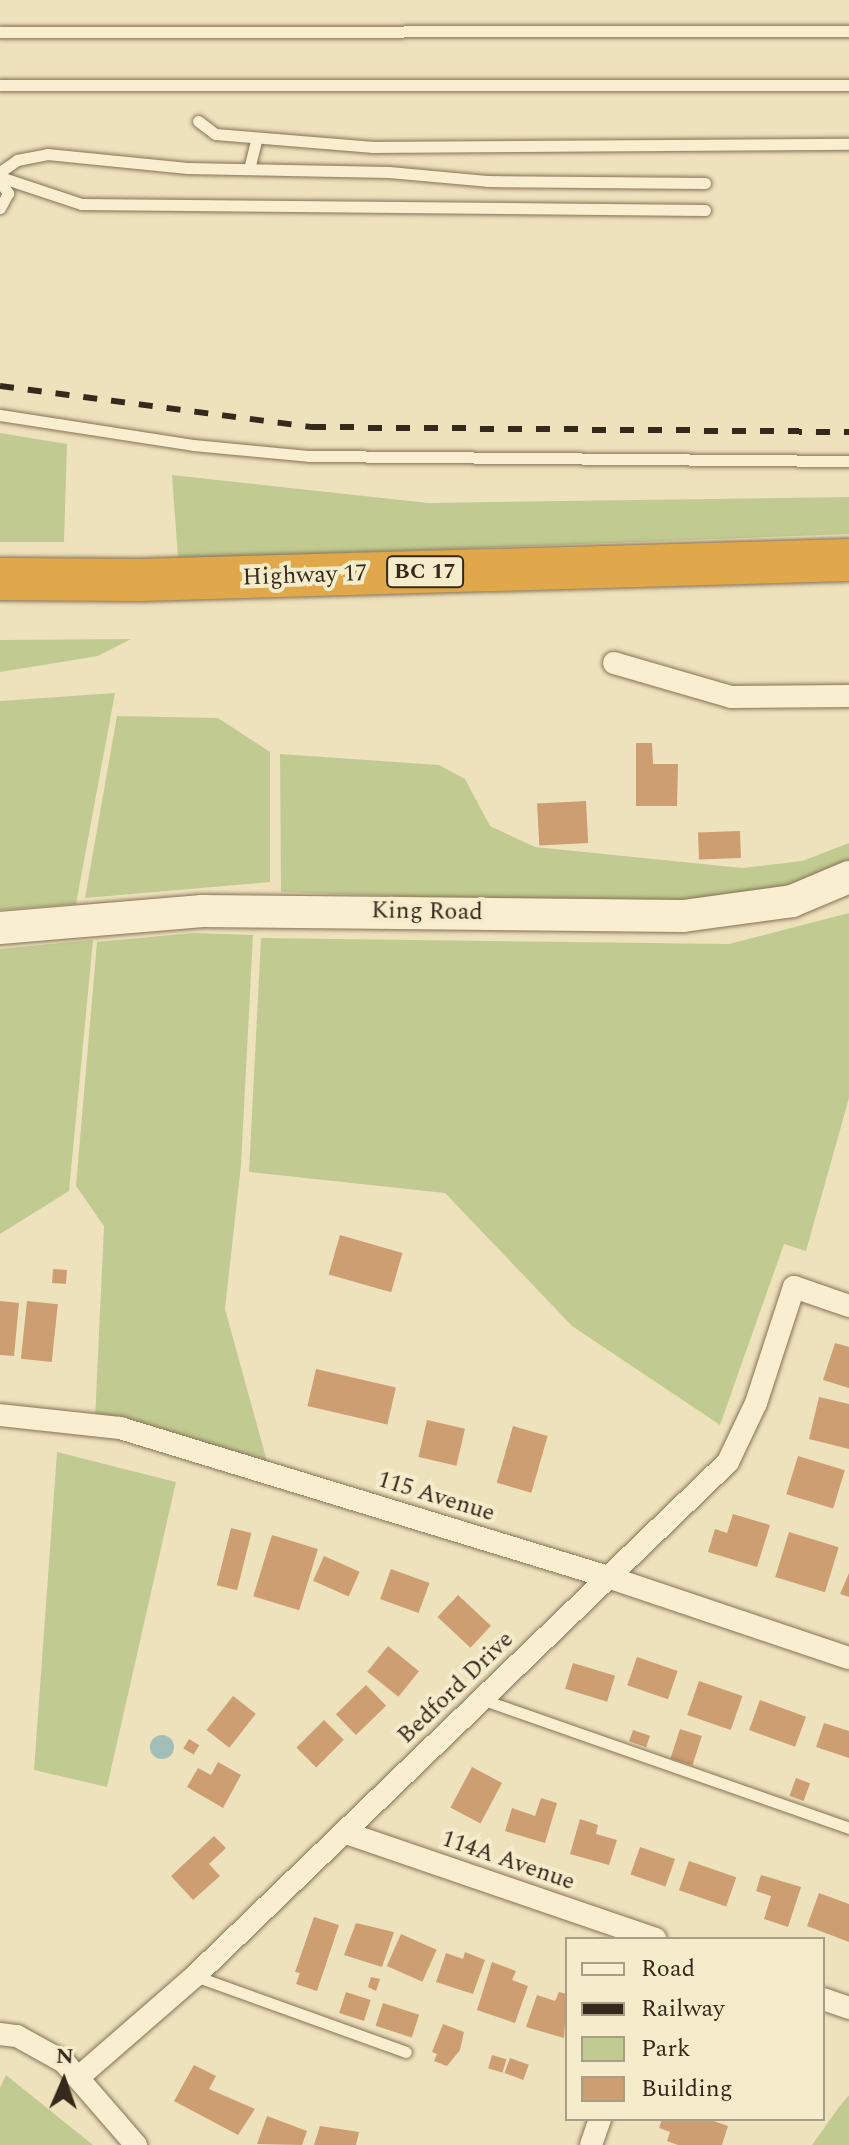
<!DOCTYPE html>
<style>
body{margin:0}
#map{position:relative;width:849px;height:2145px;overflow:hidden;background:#eee2bd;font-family:Spectral,serif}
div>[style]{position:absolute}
.green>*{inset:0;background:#c1cb91}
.water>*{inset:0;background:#a1bfb8}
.round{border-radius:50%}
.building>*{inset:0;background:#cd9e72;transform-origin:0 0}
.roads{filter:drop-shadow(0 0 2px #867256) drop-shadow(0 0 2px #867256)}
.lane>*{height:11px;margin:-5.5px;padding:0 5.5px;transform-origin:5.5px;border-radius:5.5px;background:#f9efd0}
.street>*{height:22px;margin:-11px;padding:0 11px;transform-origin:11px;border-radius:11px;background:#f9efd0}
.secondary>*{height:32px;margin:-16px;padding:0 16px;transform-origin:16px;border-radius:16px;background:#f9efd0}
.highway>*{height:42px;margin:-21px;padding:0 21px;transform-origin:21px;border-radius:21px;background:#e0a84b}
.rail>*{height:6px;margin-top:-3px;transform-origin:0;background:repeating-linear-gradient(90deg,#35291b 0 14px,transparent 0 28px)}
span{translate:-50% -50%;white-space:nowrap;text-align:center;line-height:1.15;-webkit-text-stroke:8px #f5eccc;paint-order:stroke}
.shield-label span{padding:2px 6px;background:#f5eccc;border:2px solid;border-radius:6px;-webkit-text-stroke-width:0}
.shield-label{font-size:22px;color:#35291b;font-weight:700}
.street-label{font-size:24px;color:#35291b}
.legend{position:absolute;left:565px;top:1937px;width:260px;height:184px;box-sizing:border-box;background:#f5eccc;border:2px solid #a89e85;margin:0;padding:10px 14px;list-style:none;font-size:24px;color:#35291b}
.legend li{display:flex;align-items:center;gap:16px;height:40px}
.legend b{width:40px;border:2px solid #a89e85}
.north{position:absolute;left:24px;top:2041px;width:80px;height:80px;-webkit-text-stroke:6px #f5eccc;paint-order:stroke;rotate:2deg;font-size:22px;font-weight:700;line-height:32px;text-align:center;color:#35291b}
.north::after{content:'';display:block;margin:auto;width:28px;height:36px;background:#35291b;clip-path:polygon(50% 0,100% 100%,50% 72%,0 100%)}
</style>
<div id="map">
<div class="green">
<i style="clip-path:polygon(0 433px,67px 444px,64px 542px,0 542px)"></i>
<i style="clip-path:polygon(172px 475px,428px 503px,849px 497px,849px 534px,178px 559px)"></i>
<i style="clip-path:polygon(131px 639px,98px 656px,0 672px,0 640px)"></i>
<i style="clip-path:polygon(115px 693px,76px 904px,0 910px,0 701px)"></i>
<i style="clip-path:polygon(117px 716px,218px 718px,270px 752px,270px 882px,85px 898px)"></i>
<i style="clip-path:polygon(280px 754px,439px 765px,465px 779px,490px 826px,535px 847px,742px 868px,802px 861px,849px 843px,849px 861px,813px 881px,734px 900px,593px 903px,281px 892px)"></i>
<i style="clip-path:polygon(849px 913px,849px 1098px,806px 1251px,784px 1244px,720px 1425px,572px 1326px,445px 1193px,249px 1172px,261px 938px,729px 944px)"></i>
<i style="clip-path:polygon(193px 933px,253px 935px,241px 1165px,225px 1309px,268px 1465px,95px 1419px,104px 1226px,76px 1186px,97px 942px)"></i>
<i style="clip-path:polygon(93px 940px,69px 1191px,0 1234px,0 949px)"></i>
<i style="clip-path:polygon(57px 1452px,176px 1482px,107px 1787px,34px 1770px)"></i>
<i style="clip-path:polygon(6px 2075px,93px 2145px,0 2145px,0 2088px)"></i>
<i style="clip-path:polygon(849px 2095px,849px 2145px,812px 2145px,839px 2107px)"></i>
</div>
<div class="water">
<i class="round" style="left:150px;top:1735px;width:24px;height:24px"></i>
</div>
<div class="building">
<i style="clip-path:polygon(636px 743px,652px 743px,653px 764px,678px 764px,677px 806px,636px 806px)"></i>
<i style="left:586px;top:801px;width:42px;height:49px;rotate:87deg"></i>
<i style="left:740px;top:831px;width:27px;height:42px;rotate:88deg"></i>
<i style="left:340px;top:1235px;width:65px;height:41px;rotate:16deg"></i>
<i style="left:53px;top:1269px;width:14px;height:14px;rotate:4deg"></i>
<i style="clip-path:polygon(0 1301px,19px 1303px,14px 1356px,0 1355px)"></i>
<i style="left:27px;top:1301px;width:31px;height:58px;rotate:6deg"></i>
<i style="clip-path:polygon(835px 1343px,849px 1347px,849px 1388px,823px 1380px)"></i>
<i style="left:316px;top:1369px;width:82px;height:38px;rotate:13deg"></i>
<i style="clip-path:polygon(819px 1397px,849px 1404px,849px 1449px,809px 1439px)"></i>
<i style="left:427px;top:1420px;width:39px;height:38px;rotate:13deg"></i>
<i style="left:513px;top:1426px;width:36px;height:59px;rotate:16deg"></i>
<i style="left:798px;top:1456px;width:49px;height:40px;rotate:17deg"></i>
<i style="clip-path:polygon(733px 1514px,770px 1525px,757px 1567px,708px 1552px,715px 1529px,727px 1533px)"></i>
<i style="left:231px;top:1528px;width:21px;height:59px;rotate:14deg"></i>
<i style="left:789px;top:1532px;width:52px;height:47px;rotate:17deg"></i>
<i style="left:272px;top:1535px;width:48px;height:64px;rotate:17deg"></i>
<i style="left:324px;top:1556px;width:39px;height:27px;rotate:24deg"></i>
<i style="left:391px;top:1569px;width:41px;height:32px;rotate:20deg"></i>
<i style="clip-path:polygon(849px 1573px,849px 1597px,840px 1594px)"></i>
<i style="left:458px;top:1595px;width:45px;height:30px;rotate:43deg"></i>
<i style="left:388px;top:1646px;width:40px;height:33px;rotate:39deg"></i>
<i style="left:637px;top:1657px;width:43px;height:30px;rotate:19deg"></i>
<i style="left:573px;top:1663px;width:44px;height:27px;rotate:17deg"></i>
<i style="left:699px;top:1681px;width:46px;height:36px;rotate:19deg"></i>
<i style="left:366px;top:1685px;width:29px;height:42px;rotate:46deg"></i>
<i style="left:233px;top:1696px;width:29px;height:43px;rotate:38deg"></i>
<i style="left:760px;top:1700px;width:49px;height:32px;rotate:20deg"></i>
<i style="left:324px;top:1720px;width:28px;height:39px;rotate:45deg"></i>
<i style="clip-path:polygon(824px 1723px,849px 1731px,849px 1758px,816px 1747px)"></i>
<i style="left:680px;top:1729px;width:23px;height:31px;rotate:18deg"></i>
<i style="left:633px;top:1730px;width:18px;height:12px;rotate:19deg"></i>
<i style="left:189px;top:1739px;width:12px;height:11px;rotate:31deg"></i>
<i style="clip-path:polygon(218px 1762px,241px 1775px,223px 1808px,187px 1787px,198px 1768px,211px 1775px)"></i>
<i style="left:472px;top:1767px;width:34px;height:46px;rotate:28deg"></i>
<i style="left:796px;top:1778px;width:15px;height:19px;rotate:20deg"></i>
<i style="clip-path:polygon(541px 1798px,557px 1803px,545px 1843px,505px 1831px,512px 1808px,535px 1816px)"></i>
<i style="clip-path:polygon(580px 1819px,598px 1825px,596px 1834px,617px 1840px,609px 1865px,570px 1854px)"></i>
<i style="clip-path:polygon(214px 1836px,226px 1848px,209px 1864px,220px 1876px,193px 1900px,171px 1876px)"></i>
<i style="left:640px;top:1847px;width:37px;height:29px;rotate:19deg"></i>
<i style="left:689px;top:1861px;width:50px;height:31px;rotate:19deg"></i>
<i style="clip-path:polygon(761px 1875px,801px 1887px,788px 1927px,764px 1919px,771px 1896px,756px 1891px)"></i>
<i style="clip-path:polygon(819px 1893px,849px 1904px,849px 1942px,807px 1926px)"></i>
<i style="clip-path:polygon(314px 1917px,339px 1925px,317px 1991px,296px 1984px,300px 1973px,295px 1972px)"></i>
<i style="clip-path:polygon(356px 1923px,394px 1932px,382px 1967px,344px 1955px)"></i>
<i style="left:401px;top:1934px;width:39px;height:35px;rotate:24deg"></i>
<i style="clip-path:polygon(465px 1952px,485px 1960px,473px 1994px,436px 1982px,446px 1953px,463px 1959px)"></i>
<i style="clip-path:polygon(492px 1962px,516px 1971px,512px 1980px,528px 1986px,515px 2023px,477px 2010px)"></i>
<i style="clip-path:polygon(371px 1977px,380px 1979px,376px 1991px,368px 1987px)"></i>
<i style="left:346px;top:1992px;width:26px;height:22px;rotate:18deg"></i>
<i style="clip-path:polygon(559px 1992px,567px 1994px,564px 2038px,526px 2027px,537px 1995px,555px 2001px)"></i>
<i style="left:383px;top:2003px;width:38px;height:24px;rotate:18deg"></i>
<i style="clip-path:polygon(443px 2024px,464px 2032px,460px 2050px,447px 2066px,434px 2061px,437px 2054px,432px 2052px)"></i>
<i style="left:492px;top:2055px;width:15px;height:14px;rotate:16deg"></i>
<i style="left:510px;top:2058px;width:20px;height:16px;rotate:20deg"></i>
<i style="clip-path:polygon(194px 2065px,216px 2076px,209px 2089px,255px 2109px,238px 2135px,174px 2101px)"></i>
<i style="clip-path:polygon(267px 2116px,307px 2131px,302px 2145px,257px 2144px)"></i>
<i style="clip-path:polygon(662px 2119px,708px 2119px,728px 2126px,722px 2145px,678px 2145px,667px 2141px,670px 2132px,659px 2128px)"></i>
<i style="clip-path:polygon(320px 2126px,359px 2132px,356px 2145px,314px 2145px)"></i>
</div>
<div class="roads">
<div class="lane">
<i style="left:0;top:32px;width:849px;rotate:-0.07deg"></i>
<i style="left:0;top:85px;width:849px"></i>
<i style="left:198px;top:121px;width:21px;rotate:37deg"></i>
<i style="left:215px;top:134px;width:159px;rotate:4.7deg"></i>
<i style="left:373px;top:147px;width:476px;rotate:-0.4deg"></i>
<i style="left:249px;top:169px;width:30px;rotate:-76deg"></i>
<i style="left:0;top:172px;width:21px;rotate:-35deg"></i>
<i style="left:17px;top:160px;width:31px;rotate:-11deg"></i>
<i style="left:47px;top:154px;width:141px;rotate:5.7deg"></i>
<i style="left:187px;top:168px;width:202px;rotate:1.1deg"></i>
<i style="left:389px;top:172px;width:98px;rotate:5.2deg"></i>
<i style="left:487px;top:181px;width:218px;rotate:0.5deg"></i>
<i style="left:0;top:177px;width:85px;rotate:18.4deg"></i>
<i style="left:81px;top:204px;width:624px;rotate:0.55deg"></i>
<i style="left:0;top:182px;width:14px;rotate:54deg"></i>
<i style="left:8px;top:193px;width:17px;rotate:118deg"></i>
<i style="left:0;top:415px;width:195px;rotate:8.8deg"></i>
<i style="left:193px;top:445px;width:118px;rotate:5.4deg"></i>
<i style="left:310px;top:456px;width:539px;rotate:0.53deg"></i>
<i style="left:481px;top:1699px;width:390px;rotate:19.3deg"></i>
<i style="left:195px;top:1976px;width:224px;rotate:19.8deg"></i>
</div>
<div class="street">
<i style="left:614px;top:663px;width:122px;rotate:16.2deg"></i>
<i style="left:731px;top:697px;width:118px;rotate:-0.5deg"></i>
<i style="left:0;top:1415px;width:121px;rotate:6.2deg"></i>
<i style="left:120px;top:1428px;width:507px;rotate:16.97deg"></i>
<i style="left:605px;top:1576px;width:257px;rotate:18.6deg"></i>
<i style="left:346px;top:1833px;width:327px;rotate:18.9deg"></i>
<i style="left:823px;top:1999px;width:28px;rotate:19deg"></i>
<i style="left:0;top:2034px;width:17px;rotate:7deg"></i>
<i style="left:17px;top:2036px;width:54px;rotate:29deg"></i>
<i style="left:64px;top:2062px;width:110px;rotate:49.1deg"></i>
<i style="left:80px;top:2076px;width:152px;rotate:-41deg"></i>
<i style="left:195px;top:1976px;width:740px;rotate:-43.96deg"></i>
<i style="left:728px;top:1462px;width:65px;rotate:-64.6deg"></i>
<i style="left:756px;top:1403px;width:122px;rotate:-71.9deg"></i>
<i style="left:794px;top:1287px;width:58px;rotate:19.1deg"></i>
<i style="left:591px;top:2145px;width:28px;rotate:-71deg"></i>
</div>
<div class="secondary">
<i style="left:0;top:928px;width:203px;rotate:-4.8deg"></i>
<i style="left:202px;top:911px;width:481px;rotate:0.6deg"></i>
<i style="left:683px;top:916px;width:110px;rotate:-7.8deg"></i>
<i style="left:792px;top:901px;width:62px;rotate:-22.8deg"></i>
</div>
<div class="highway">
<i style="left:0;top:579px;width:140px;rotate:0.4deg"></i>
<i style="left:140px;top:580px;width:709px;rotate:-1.62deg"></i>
</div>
</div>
<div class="rail">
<i style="left:0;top:386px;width:315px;rotate:7.5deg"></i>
<i style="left:312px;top:427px;width:537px;rotate:0.53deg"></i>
</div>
<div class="shield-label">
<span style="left:425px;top:572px">BC 17</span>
</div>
<div class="street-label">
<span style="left:305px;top:576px;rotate:-2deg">Highway 17</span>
<span style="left:427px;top:912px;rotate:1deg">King Road</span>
<span style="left:436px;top:1497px;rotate:17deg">115 Avenue</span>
<span style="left:456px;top:1688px;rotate:-44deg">Bedford Drive</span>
<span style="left:508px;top:1861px;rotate:19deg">114A Avenue</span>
</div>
<ul class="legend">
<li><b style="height:10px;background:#f9efd0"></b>Road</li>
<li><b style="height:10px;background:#35291b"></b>Railway</li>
<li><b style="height:22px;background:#c1cb91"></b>Park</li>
<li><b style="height:22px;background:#cd9e72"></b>Building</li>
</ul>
<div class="north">N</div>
</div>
